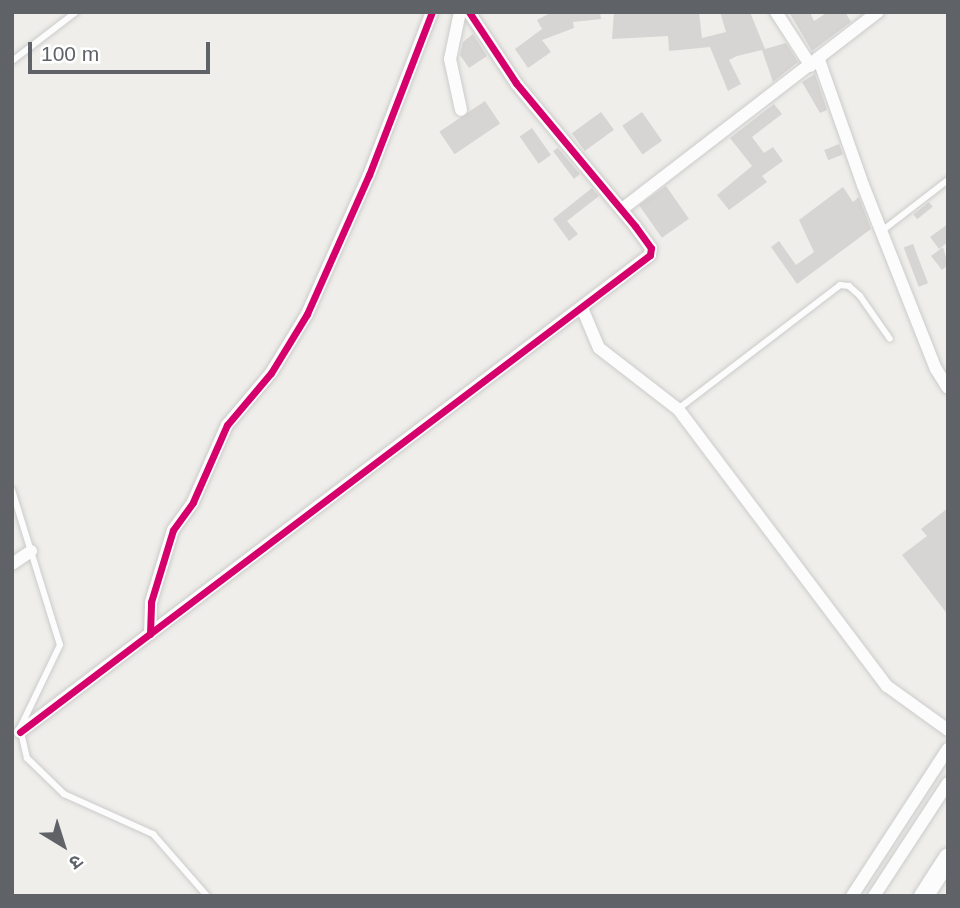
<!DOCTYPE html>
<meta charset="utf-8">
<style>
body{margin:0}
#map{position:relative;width:960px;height:908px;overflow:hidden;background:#efeeea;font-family:Helvetica,"Noto Sans Devanagari",sans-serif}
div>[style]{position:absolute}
.building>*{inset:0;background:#d6d5d3;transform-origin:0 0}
.roads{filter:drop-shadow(0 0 2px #cbcccc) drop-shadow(0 0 2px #cbcccc)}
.lane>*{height:6px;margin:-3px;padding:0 3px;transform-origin:3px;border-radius:3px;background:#fdfcfc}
.street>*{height:12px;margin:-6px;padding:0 6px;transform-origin:6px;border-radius:6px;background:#fdfcfc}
.secondary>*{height:19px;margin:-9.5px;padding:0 9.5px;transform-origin:9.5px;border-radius:9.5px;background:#fdfcfc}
.cycleway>*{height:7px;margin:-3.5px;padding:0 3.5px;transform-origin:3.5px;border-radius:3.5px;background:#d6006c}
span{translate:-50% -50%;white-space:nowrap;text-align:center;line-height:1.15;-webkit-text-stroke:5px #fff;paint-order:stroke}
.frame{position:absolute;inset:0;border:14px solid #5f6368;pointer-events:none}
.north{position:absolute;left:28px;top:810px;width:70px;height:70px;-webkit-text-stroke:5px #fff;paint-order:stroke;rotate:142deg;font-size:19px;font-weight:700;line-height:28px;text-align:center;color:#5f6368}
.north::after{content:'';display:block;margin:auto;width:24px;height:32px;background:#5f6368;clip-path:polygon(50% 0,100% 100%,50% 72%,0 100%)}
.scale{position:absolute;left:28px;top:42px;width:182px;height:32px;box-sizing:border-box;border:4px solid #5f6368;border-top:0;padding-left:9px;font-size:21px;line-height:24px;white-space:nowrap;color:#5f6368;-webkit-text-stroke:5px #fff;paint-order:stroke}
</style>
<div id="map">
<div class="building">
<i style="clip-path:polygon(552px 12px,600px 12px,601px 19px,573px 22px,574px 28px,542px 40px,551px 52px,528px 68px,515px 49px,542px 29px,537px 20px)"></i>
<i style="clip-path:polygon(614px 12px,699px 12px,702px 38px,726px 32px,720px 12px,750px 12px,765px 49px,786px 43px,798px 62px,773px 82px,762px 50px,737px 56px,729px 60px,741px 84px,728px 91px,710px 47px,669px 51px,668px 36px,612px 39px)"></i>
<i style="clip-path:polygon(789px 12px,810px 12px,814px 21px,828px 12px,845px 12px,851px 22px,812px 51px)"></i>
<i style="clip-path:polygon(473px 34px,487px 56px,469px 68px,460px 55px,463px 42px)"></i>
<i style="clip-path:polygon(815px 74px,827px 110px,820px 113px,802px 82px)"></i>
<i style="left:485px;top:101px;width:27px;height:55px;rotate:56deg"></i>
<i style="clip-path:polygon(774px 104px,782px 114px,752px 137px,764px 153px,773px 147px,783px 161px,762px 176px,767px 182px,729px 210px,717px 195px,752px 166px,730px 138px)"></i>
<i style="left:601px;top:112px;width:22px;height:36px;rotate:54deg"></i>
<i style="left:642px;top:112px;width:35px;height:24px;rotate:55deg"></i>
<i style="left:532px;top:128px;width:33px;height:15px;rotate:55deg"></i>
<i style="left:839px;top:144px;width:11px;height:16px;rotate:68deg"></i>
<i style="clip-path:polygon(558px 148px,580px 174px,574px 179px,553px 151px)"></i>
<i style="left:666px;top:186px;width:40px;height:33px;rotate:55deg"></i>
<i style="clip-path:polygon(843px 187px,853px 202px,859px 197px,871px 229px,797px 284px,771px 247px,779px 241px,796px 265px,814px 252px,799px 220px)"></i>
<i style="clip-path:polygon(592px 188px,599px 196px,567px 221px,578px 234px,569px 241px,553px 219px)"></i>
<i style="left:929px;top:202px;width:6px;height:20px;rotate:51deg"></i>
<i style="clip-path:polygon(948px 224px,948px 242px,939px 249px,930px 237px)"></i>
<i style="left:913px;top:244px;width:42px;height:10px;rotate:69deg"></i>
<i style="clip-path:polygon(943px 247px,948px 265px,942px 270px,931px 256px)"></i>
<i style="clip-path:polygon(948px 508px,948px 615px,902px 555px,927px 536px,921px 529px)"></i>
</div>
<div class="roads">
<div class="lane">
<i style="left:12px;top:61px;width:81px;rotate:-37.4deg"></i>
<i style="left:883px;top:230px;width:82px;rotate:-37.6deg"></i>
<i style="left:678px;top:409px;width:204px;rotate:-37.4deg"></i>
<i style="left:840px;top:285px;width:9px;rotate:6deg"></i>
<i style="left:849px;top:286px;width:15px;rotate:42deg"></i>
<i style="left:860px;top:296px;width:52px;rotate:55.1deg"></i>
<i style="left:12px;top:490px;width:162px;rotate:72.8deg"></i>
<i style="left:60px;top:645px;width:92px;rotate:115.7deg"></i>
<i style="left:20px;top:728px;width:31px;rotate:77deg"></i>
<i style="left:27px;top:758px;width:52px;rotate:44.2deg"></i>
<i style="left:64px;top:794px;width:98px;rotate:24.2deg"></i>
<i style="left:153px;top:834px;width:82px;rotate:48.9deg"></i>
</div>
<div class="street">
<i style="left:460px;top:12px;width:48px;rotate:102deg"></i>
<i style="left:450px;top:59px;width:52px;rotate:77.8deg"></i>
<i style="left:776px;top:12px;width:64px;rotate:57.1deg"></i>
<i style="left:819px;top:60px;width:133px;rotate:70.6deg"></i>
<i style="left:863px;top:185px;width:198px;rotate:68.4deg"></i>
<i style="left:936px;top:369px;width:22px;rotate:58deg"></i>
<i style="left:622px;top:209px;width:323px;rotate:-37.6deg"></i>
<i style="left:582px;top:308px;width:43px;rotate:67deg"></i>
<i style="left:599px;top:348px;width:100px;rotate:37.7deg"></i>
<i style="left:678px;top:409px;width:347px;rotate:53deg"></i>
<i style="left:887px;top:686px;width:75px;rotate:35.8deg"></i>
<i style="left:12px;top:564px;width:23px;rotate:-34deg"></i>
<i style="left:150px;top:634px;width:32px;rotate:-88deg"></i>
<i style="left:151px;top:602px;width:75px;rotate:-73deg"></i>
<i style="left:173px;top:530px;width:34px;rotate:-54deg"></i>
<i style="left:193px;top:502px;width:84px;rotate:-66.2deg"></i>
<i style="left:227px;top:425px;width:68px;rotate:-49.8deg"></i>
<i style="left:271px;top:373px;width:69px;rotate:-58.6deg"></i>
<i style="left:307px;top:314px;width:152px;rotate:-66deg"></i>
<i style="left:369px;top:175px;width:175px;rotate:-68.9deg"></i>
<i style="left:20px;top:732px;width:790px;rotate:-37.13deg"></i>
<i style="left:650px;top:255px;width:7px;rotate:-82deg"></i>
<i style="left:651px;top:248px;width:27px;rotate:-126deg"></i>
<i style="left:635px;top:226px;width:186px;rotate:-129.8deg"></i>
<i style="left:516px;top:83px;width:85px;rotate:-123.5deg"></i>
<i style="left:852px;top:896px;width:176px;rotate:-56.9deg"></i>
<i style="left:874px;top:896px;width:135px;rotate:-56.8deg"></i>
</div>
<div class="secondary">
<i style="left:923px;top:896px;width:46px;rotate:-57.3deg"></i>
</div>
</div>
<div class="cycleway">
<i style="left:150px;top:634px;width:32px;rotate:-88deg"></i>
<i style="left:151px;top:602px;width:75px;rotate:-73deg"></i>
<i style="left:173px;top:530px;width:34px;rotate:-54deg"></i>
<i style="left:193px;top:502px;width:84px;rotate:-66.2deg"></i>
<i style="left:227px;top:425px;width:68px;rotate:-49.8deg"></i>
<i style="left:271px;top:373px;width:69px;rotate:-58.6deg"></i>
<i style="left:307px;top:314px;width:152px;rotate:-66deg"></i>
<i style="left:369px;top:175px;width:175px;rotate:-68.9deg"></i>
<i style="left:20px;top:732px;width:790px;rotate:-37.13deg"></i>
<i style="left:650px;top:255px;width:7px;rotate:-82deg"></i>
<i style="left:651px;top:248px;width:27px;rotate:-126deg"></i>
<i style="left:635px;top:226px;width:186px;rotate:-129.8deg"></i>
<i style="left:516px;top:83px;width:85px;rotate:-123.5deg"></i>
</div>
<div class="frame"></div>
<div class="north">उ</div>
<div class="scale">100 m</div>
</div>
